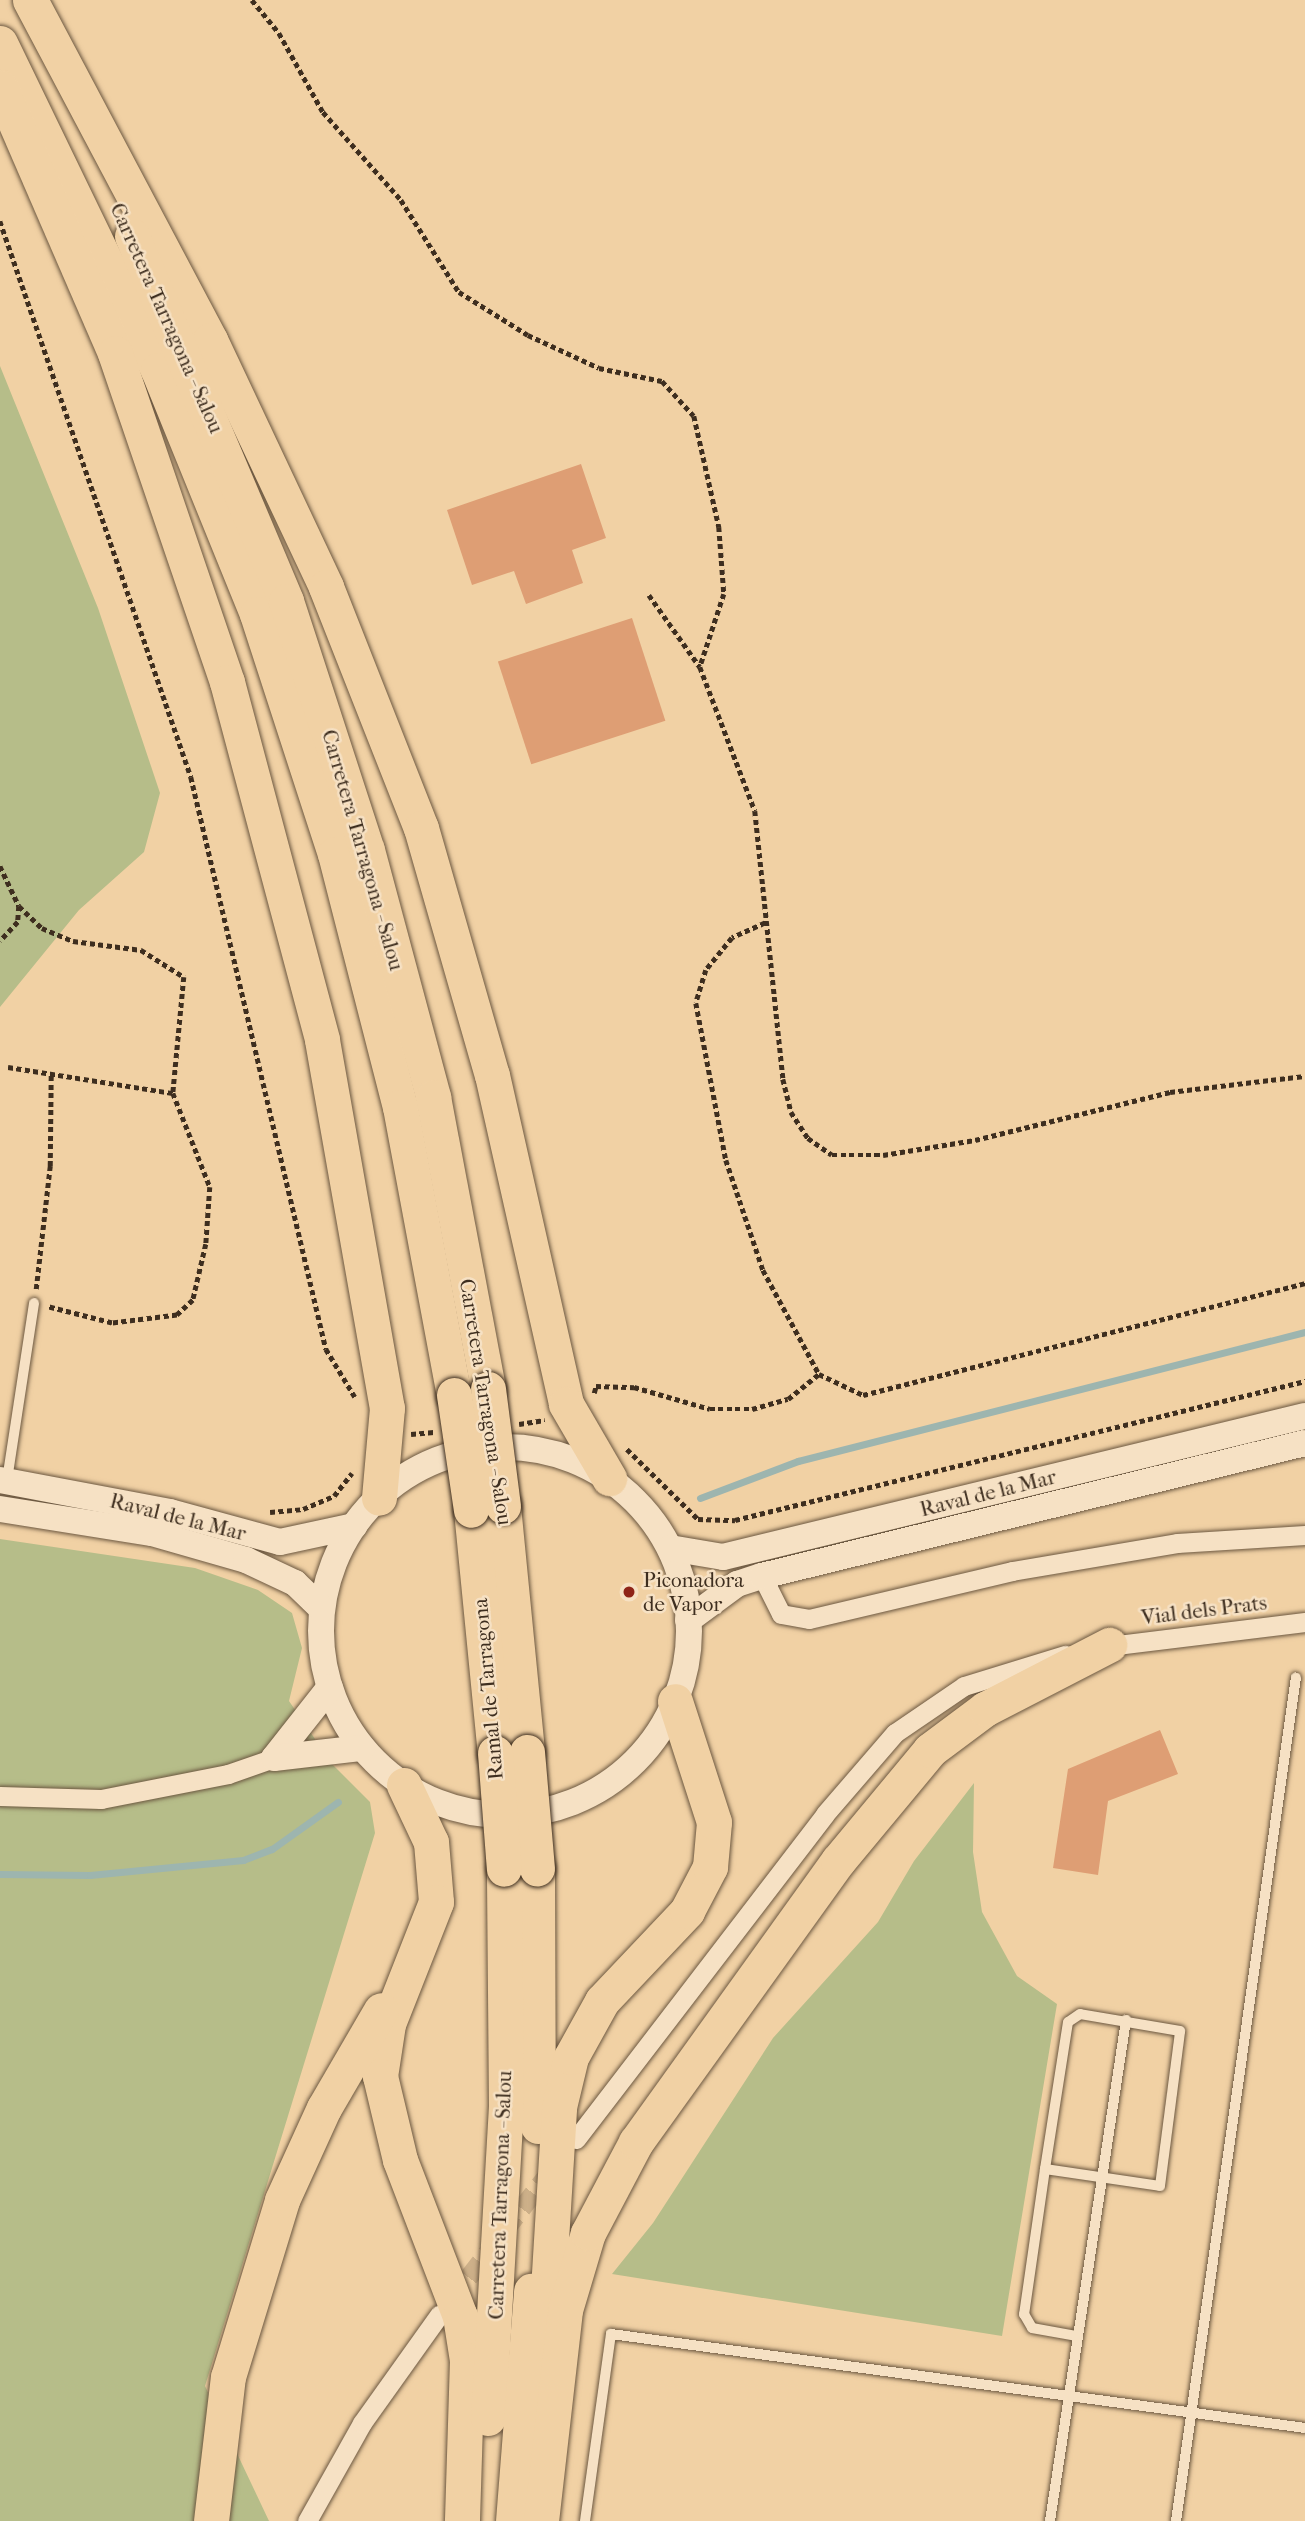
<!DOCTYPE html>
<style>
body{margin:0}
#map{position:relative;width:1305px;height:2521px;overflow:hidden;background:#f1d1a4;font-family:"IM FELL French Canon",serif}
div>[style]{position:absolute}
.green>*{inset:0;background:#b6bd89}
.stream>*{height:7px;margin:-3.5px;padding:0 3.5px;transform-origin:3.5px;border-radius:3.5px;background:#9db5af}
.building>*{inset:0;background:#de9e74;transform-origin:0 0}
.street-tunnel>*{height:19px;margin-top:-9.5px;transform-origin:0;background:repeating-linear-gradient(90deg,#cdb089 0 19px,transparent 0 29px)}
.path>*{height:4.5px;margin-top:-2.25px;transform-origin:0;background:repeating-linear-gradient(90deg,#3e2e1f 0 5px,transparent 0 8.5px)}
.roads{filter:drop-shadow(0 0 2px #6b5740) drop-shadow(0 0 2px #6b5740)}
.lane>*{height:10px;margin:-5px;padding:0 5px;transform-origin:5px;border-radius:5px;background:#f6e1c4}
.street>*{height:19px;margin:-9.5px;padding:0 9.5px;transform-origin:9.5px;border-radius:9.5px;background:#f6e1c4}
.secondary>*{height:26px;margin:-13px;padding:0 13px;transform-origin:13px;border-radius:13px;background:#f6e1c4}
.secondary>.ring{margin:-13px;padding:0;box-sizing:content-box;background:none;border:26px solid #f6e1c4;border-radius:50%}
.highway>*{height:35px;margin:-17.5px;padding:0 17.5px;transform-origin:17.5px;border-radius:17.5px;background:#f1d1a4}
.bridges{filter:drop-shadow(0 0 2px #3e2e1f) drop-shadow(0 0 2px #3e2e1f)}
.highway-bridge>*{height:35px;margin:-17.5px;padding:0 17.5px;transform-origin:17.5px;border-radius:17.5px;background:#f1d1a4}
.dots>*{width:19px;height:19px;translate:-50% -50%;box-sizing:border-box;border:4px solid #f6e1c4;border-radius:50%}
span{translate:-50% -50%;white-space:nowrap;text-align:center;line-height:1.15;-webkit-text-stroke:5px #f6e1c4;paint-order:stroke}
.street-label{font-size:21px;color:#3e2e1f}
.poi-label{font-size:21px;color:#3e2e1f}
.left{translate:0 -50%;text-align:left}
</style>
<div id="map">
<div class="green">
<i style="clip-path:polygon(0 366px,98px 608px,160px 793px,144px 852px,79px 910px,0 1007px)"></i>
<i style="clip-path:polygon(0 1539px,195px 1568px,258px 1590px,292px 1613px,302px 1648px,289px 1701px,332px 1764px,370px 1802px,375px 1833px,205px 2386px,269px 2521px,0 2521px)"></i>
<i style="clip-path:polygon(974px 1783px,973px 1852px,982px 1912px,1017px 1976px,1057px 2004px,1002px 2336px,612px 2274px,653px 2223px,773px 2038px,878px 1922px,914px 1861px)"></i>
</div>
<div class="stream">
<i style="left:700px;top:1498px;width:105px;rotate:-20.7deg"></i>
<i style="left:798px;top:1461px;width:523px;rotate:-14.28deg"></i>
<i style="left:0;top:1874px;width:90px;rotate:0.6deg"></i>
<i style="left:90px;top:1875px;width:154px;rotate:-5.6deg"></i>
<i style="left:243px;top:1860px;width:31px;rotate:-21deg"></i>
<i style="left:272px;top:1849px;width:81px;rotate:-35.5deg"></i>
</div>
<div class="building">
<i style="clip-path:polygon(581px 464px,606px 538px,572px 550px,583px 583px,526px 604px,514px 571px,472px 585px,447px 510px)"></i>
<i style="left:632px;top:618px;width:108px;height:141px;rotate:72deg"></i>
<i style="clip-path:polygon(1160px 1730px,1178px 1774px,1108px 1801px,1098px 1875px,1053px 1868px,1068px 1769px)"></i>
</div>
<div class="street-tunnel">
<i style="left:451px;top:2300px;width:165px;rotate:-52.4deg"></i>
</div>
<div class="path">
<i style="left:252px;top:0;width:43px;rotate:50.7deg"></i>
<i style="left:279px;top:33px;width:90px;rotate:60.9deg"></i>
<i style="left:323px;top:112px;width:118px;rotate:48.4deg"></i>
<i style="left:401px;top:200px;width:109px;rotate:57.8deg"></i>
<i style="left:459px;top:292px;width:81px;rotate:31.9deg"></i>
<i style="left:528px;top:335px;width:78px;rotate:24.9deg"></i>
<i style="left:599px;top:368px;width:64px;rotate:11.7deg"></i>
<i style="left:662px;top:381px;width:47px;rotate:47.6deg"></i>
<i style="left:694px;top:416px;width:114px;rotate:77.3deg"></i>
<i style="left:719px;top:527px;width:67px;rotate:85.7deg"></i>
<i style="left:724px;top:594px;width:77px;rotate:108.2deg"></i>
<i style="left:0;top:221px;width:588px;rotate:71.04deg"></i>
<i style="left:191px;top:777px;width:588px;rotate:76.72deg"></i>
<i style="left:326px;top:1349px;width:56px;rotate:58.9deg"></i>
<i style="left:649px;top:595px;width:88px;rotate:54.7deg"></i>
<i style="left:700px;top:667px;width:154px;rotate:69.1deg"></i>
<i style="left:755px;top:811px;width:269px;rotate:84deg"></i>
<i style="left:783px;top:1079px;width:34px;rotate:76deg"></i>
<i style="left:791px;top:1112px;width:31px;rotate:57deg"></i>
<i style="left:808px;top:1138px;width:29px;rotate:35deg"></i>
<i style="left:832px;top:1155px;width:51px"></i>
<i style="left:883px;top:1155px;width:93px;rotate:-9.3deg"></i>
<i style="left:975px;top:1140px;width:201px;rotate:-13.8deg"></i>
<i style="left:1170px;top:1092px;width:136px;rotate:-6.8deg"></i>
<i style="left:0;top:866px;width:44px;rotate:64.6deg"></i>
<i style="left:19px;top:906px;width:16px;rotate:94deg"></i>
<i style="left:18px;top:922px;width:26px;rotate:133deg"></i>
<i style="left:19px;top:906px;width:32px;rotate:44deg"></i>
<i style="left:42px;top:928px;width:34px;rotate:23deg"></i>
<i style="left:73px;top:941px;width:69px;rotate:7.5deg"></i>
<i style="left:141px;top:950px;width:51px;rotate:32.1deg"></i>
<i style="left:184px;top:977px;width:117px;rotate:95.4deg"></i>
<i style="left:173px;top:1093px;width:101px;rotate:68.5deg"></i>
<i style="left:210px;top:1187px;width:57px;rotate:94deg"></i>
<i style="left:206px;top:1244px;width:57px;rotate:103.1deg"></i>
<i style="left:193px;top:1300px;width:22px;rotate:137deg"></i>
<i style="left:177px;top:1315px;width:65px;rotate:173deg"></i>
<i style="left:112px;top:1323px;width:65px;rotate:-165.7deg"></i>
<i style="left:765px;top:923px;width:36px;rotate:156deg"></i>
<i style="left:732px;top:938px;width:41px;rotate:129.1deg"></i>
<i style="left:706px;top:970px;width:34px;rotate:107deg"></i>
<i style="left:696px;top:1003px;width:160px;rotate:79.2deg"></i>
<i style="left:726px;top:1160px;width:116px;rotate:71.4deg"></i>
<i style="left:763px;top:1270px;width:118px;rotate:61.7deg"></i>
<i style="left:819px;top:1374px;width:49px;rotate:25.5deg"></i>
<i style="left:863px;top:1395px;width:456px;rotate:-14.2deg"></i>
<i style="left:8px;top:1067px;width:167px;rotate:9deg"></i>
<i style="left:36px;top:1289px;width:124px;rotate:-83.5deg"></i>
<i style="left:50px;top:1166px;width:92px;rotate:-89.4deg"></i>
<i style="left:594px;top:1393px;width:7px;rotate:-74deg"></i>
<i style="left:596px;top:1386px;width:38px;rotate:2deg"></i>
<i style="left:634px;top:1387px;width:79px;rotate:16.1deg"></i>
<i style="left:710px;top:1409px;width:42px"></i>
<i style="left:752px;top:1409px;width:37px;rotate:-16deg"></i>
<i style="left:788px;top:1399px;width:40px;rotate:-39deg"></i>
<i style="left:519px;top:1424px;width:26px;rotate:-9deg"></i>
<i style="left:411px;top:1434px;width:23px;rotate:-5deg"></i>
<i style="left:627px;top:1449px;width:100px;rotate:44.6deg"></i>
<i style="left:698px;top:1519px;width:37px;rotate:2deg"></i>
<i style="left:735px;top:1520px;width:587px;rotate:-13.7deg"></i>
<i style="left:270px;top:1512px;width:33px;rotate:-5deg"></i>
<i style="left:303px;top:1509px;width:34px;rotate:-23deg"></i>
<i style="left:334px;top:1496px;width:29px;rotate:-52deg"></i>
</div>
<div class="roads">
<div class="lane">
<i style="left:7px;top:1480px;width:179px;rotate:-81.3deg"></i>
<i style="left:1045px;top:2169px;width:116px;rotate:8.4deg"></i>
<i style="left:1160px;top:2186px;width:156px;rotate:-82.6deg"></i>
<i style="left:1180px;top:2031px;width:101px;rotate:-170.4deg"></i>
<i style="left:1080px;top:2014px;width:14px;rotate:146deg"></i>
<i style="left:1068px;top:2022px;width:149px;rotate:98.9deg"></i>
<i style="left:1045px;top:2169px;width:147px;rotate:98.2deg"></i>
<i style="left:1024px;top:2314px;width:16px;rotate:60deg"></i>
<i style="left:1032px;top:2328px;width:46px;rotate:10.1deg"></i>
<i style="left:585px;top:2521px;width:189px;rotate:-82.1deg"></i>
<i style="left:611px;top:2334px;width:700px;rotate:7.71deg"></i>
<i style="left:1050px;top:2521px;width:507px;rotate:-81.37deg"></i>
<i style="left:1176px;top:2521px;width:852px;rotate:-81.91deg"></i>
</div>
<div class="street">
<i style="left:762px;top:1576px;width:42px;rotate:63.4deg"></i>
<i style="left:781px;top:1614px;width:28px;rotate:10deg"></i>
<i style="left:809px;top:1619px;width:209px;rotate:-13.3deg"></i>
<i style="left:1012px;top:1571px;width:167px;rotate:-9.6deg"></i>
<i style="left:1177px;top:1543px;width:128px;rotate:-3.6deg"></i>
<i style="left:1101px;top:1647px;width:206px;rotate:-7deg"></i>
<i style="left:0;top:1796px;width:101px;rotate:1.7deg"></i>
<i style="left:101px;top:1799px;width:129px;rotate:-11.1deg"></i>
<i style="left:228px;top:1774px;width:49px;rotate:-19.2deg"></i>
<i style="left:576px;top:2139px;width:409px;rotate:-52.5deg"></i>
<i style="left:825px;top:1814px;width:107px;rotate:-49.2deg"></i>
<i style="left:895px;top:1733px;width:83px;rotate:-34.3deg"></i>
<i style="left:964px;top:1686px;width:106px;rotate:-17.1deg"></i>
<i style="left:307px;top:2521px;width:112px;rotate:-60.7deg"></i>
<i style="left:362px;top:2423px;width:133px;rotate:-54.5deg"></i>
</div>
<div class="secondary">
<i class="ring" style="left:321px;top:1447px;width:342px;height:342px"></i>
<i style="left:0;top:1480px;width:173px;rotate:10.7deg"></i>
<i style="left:170px;top:1512px;width:114px;rotate:15.3deg"></i>
<i style="left:280px;top:1542px;width:76px;rotate:-12.2deg"></i>
<i style="left:0;top:1509px;width:154px;rotate:9deg"></i>
<i style="left:152px;top:1533px;width:98px;rotate:16deg"></i>
<i style="left:246px;top:1560px;width:54px;rotate:25.1deg"></i>
<i style="left:295px;top:1583px;width:37px;rotate:44deg"></i>
<i style="left:670px;top:1548px;width:54px;rotate:9.6deg"></i>
<i style="left:723px;top:1557px;width:599px;rotate:-13.62deg"></i>
<i style="left:688px;top:1620px;width:61px;rotate:-36.3deg"></i>
<i style="left:737px;top:1584px;width:26px;rotate:-18deg"></i>
<i style="left:762px;top:1576px;width:559px;rotate:-13.76deg"></i>
<i style="left:274px;top:1758px;width:90px;rotate:-51.7deg"></i>
<i style="left:274px;top:1758px;width:89px;rotate:-6.5deg"></i>
</div>
<div class="highway">
<i style="left:30px;top:0;width:385px;rotate:62.1deg"></i>
<i style="left:210px;top:340px;width:273px;rotate:64.8deg"></i>
<i style="left:326px;top:587px;width:259px;rotate:68.5deg"></i>
<i style="left:421px;top:828px;width:257px;rotate:74deg"></i>
<i style="left:492px;top:1075px;width:337px;rotate:77.3deg"></i>
<i style="left:566px;top:1404px;width:86px;rotate:59.8deg"></i>
<i style="left:0;top:43px;width:363px;rotate:64.2deg"></i>
<i style="left:158px;top:370px;width:263px;rotate:67.9deg"></i>
<i style="left:257px;top:614px;width:252px;rotate:72deg"></i>
<i style="left:335px;top:854px;width:261px;rotate:75.6deg"></i>
<i style="left:400px;top:1107px;width:293px;rotate:79.4deg"></i>
<i style="left:0;top:87px;width:290px;rotate:66.6deg"></i>
<i style="left:115px;top:353px;width:348px;rotate:71.2deg"></i>
<i style="left:227px;top:682px;width:370px;rotate:75.1deg"></i>
<i style="left:322px;top:1040px;width:374px;rotate:80deg"></i>
<i style="left:387px;top:1408px;width:90px;rotate:95.1deg"></i>
<i style="left:132px;top:236px;width:396px;rotate:67.1deg"></i>
<i style="left:286px;top:601px;width:262px;rotate:72deg"></i>
<i style="left:367px;top:850px;width:256px;rotate:75deg"></i>
<i style="left:433px;top:1097px;width:297px;rotate:79.3deg"></i>
<i style="left:503px;top:1506px;width:247px;rotate:84.4deg"></i>
<i style="left:471px;top:1510px;width:244px;rotate:84.4deg"></i>
<i style="left:404px;top:1785px;width:63px;rotate:64.7deg"></i>
<i style="left:431px;top:1842px;width:60px;rotate:85.2deg"></i>
<i style="left:436px;top:1902px;width:131px;rotate:111.5deg"></i>
<i style="left:388px;top:2024px;width:53px;rotate:98.7deg"></i>
<i style="left:380px;top:2076px;width:86px;rotate:76.6deg"></i>
<i style="left:400px;top:2160px;width:167px;rotate:69deg"></i>
<i style="left:460px;top:2316px;width:45px;rotate:81deg"></i>
<i style="left:467px;top:2360px;width:161px;rotate:91.8deg"></i>
<i style="left:537px;top:1869px;width:257px;rotate:89.8deg"></i>
<i style="left:546px;top:2322px;width:215px;rotate:-86.5deg"></i>
<i style="left:559px;top:2107px;width:51px;rotate:-76.5deg"></i>
<i style="left:571px;top:2057px;width:64px;rotate:-61deg"></i>
<i style="left:602px;top:2001px;width:124px;rotate:-46.6deg"></i>
<i style="left:687px;top:1911px;width:50px;rotate:-62.4deg"></i>
<i style="left:710px;top:1867px;width:45px;rotate:-84.9deg"></i>
<i style="left:714px;top:1822px;width:127px;rotate:-107.9deg"></i>
<i style="left:488px;top:2418px;width:313px;rotate:-86.7deg"></i>
<i style="left:506px;top:2106px;width:237px;rotate:-90.5deg"></i>
<i style="left:211px;top:2521px;width:145px;rotate:-83.3deg"></i>
<i style="left:228px;top:2377px;width:185px;rotate:-73deg"></i>
<i style="left:282px;top:2200px;width:101px;rotate:-65.5deg"></i>
<i style="left:324px;top:2108px;width:113px;rotate:-59.8deg"></i>
<i style="left:513px;top:2521px;width:231px;rotate:-85.5deg"></i>
<i style="left:541px;top:2521px;width:212px;rotate:-83.5deg"></i>
<i style="left:565px;top:2310px;width:80px;rotate:-73.4deg"></i>
<i style="left:588px;top:2233px;width:103px;rotate:-62.2deg"></i>
<i style="left:636px;top:2142px;width:346px;rotate:-54.3deg"></i>
<i style="left:838px;top:1861px;width:144px;rotate:-50.3deg"></i>
<i style="left:930px;top:1750px;width:69px;rotate:-36.7deg"></i>
<i style="left:985px;top:1709px;width:140px;rotate:-27.3deg"></i>
</div>
</div>
<div class="bridges">
<div class="highway-bridge">
<i style="left:488px;top:1389px;width:118px;rotate:82.7deg"></i>
<i style="left:454px;top:1395px;width:116px;rotate:81.6deg"></i>
<i style="left:527px;top:1752px;width:117px;rotate:85.1deg"></i>
<i style="left:495px;top:1753px;width:116px;rotate:85.6deg"></i>
</div>
</div>
<div class="dots">
<i style="left:629px;top:1592px;background:#8f2418"></i>
</div>
<div class="street-label">
<span style="left:167px;top:318px;rotate:66deg">Carretera Tarragona - Salou</span>
<span style="left:363px;top:850px;rotate:74deg">Carretera Tarragona - Salou</span>
<span style="left:486px;top:1402px;rotate:81deg">Carretera Tarragona - Salou</span>
<span style="left:988px;top:1493px;rotate:-14deg">Raval de la Mar</span>
<span style="left:178px;top:1517px;rotate:14deg">Raval de la Mar</span>
<span style="left:1204px;top:1610px;rotate:-7deg">Vial dels Prats</span>
<span style="left:488px;top:1689px;rotate:-95deg">Ramal de Tarragona</span>
<span style="left:500px;top:2195px;rotate:-88deg">Carretera Tarragona - Salou</span>
</div>
<div class="poi-label">
<span class="left" style="left:643px;top:1592px">Piconadora<br>de Vapor</span>
</div>
</div>
